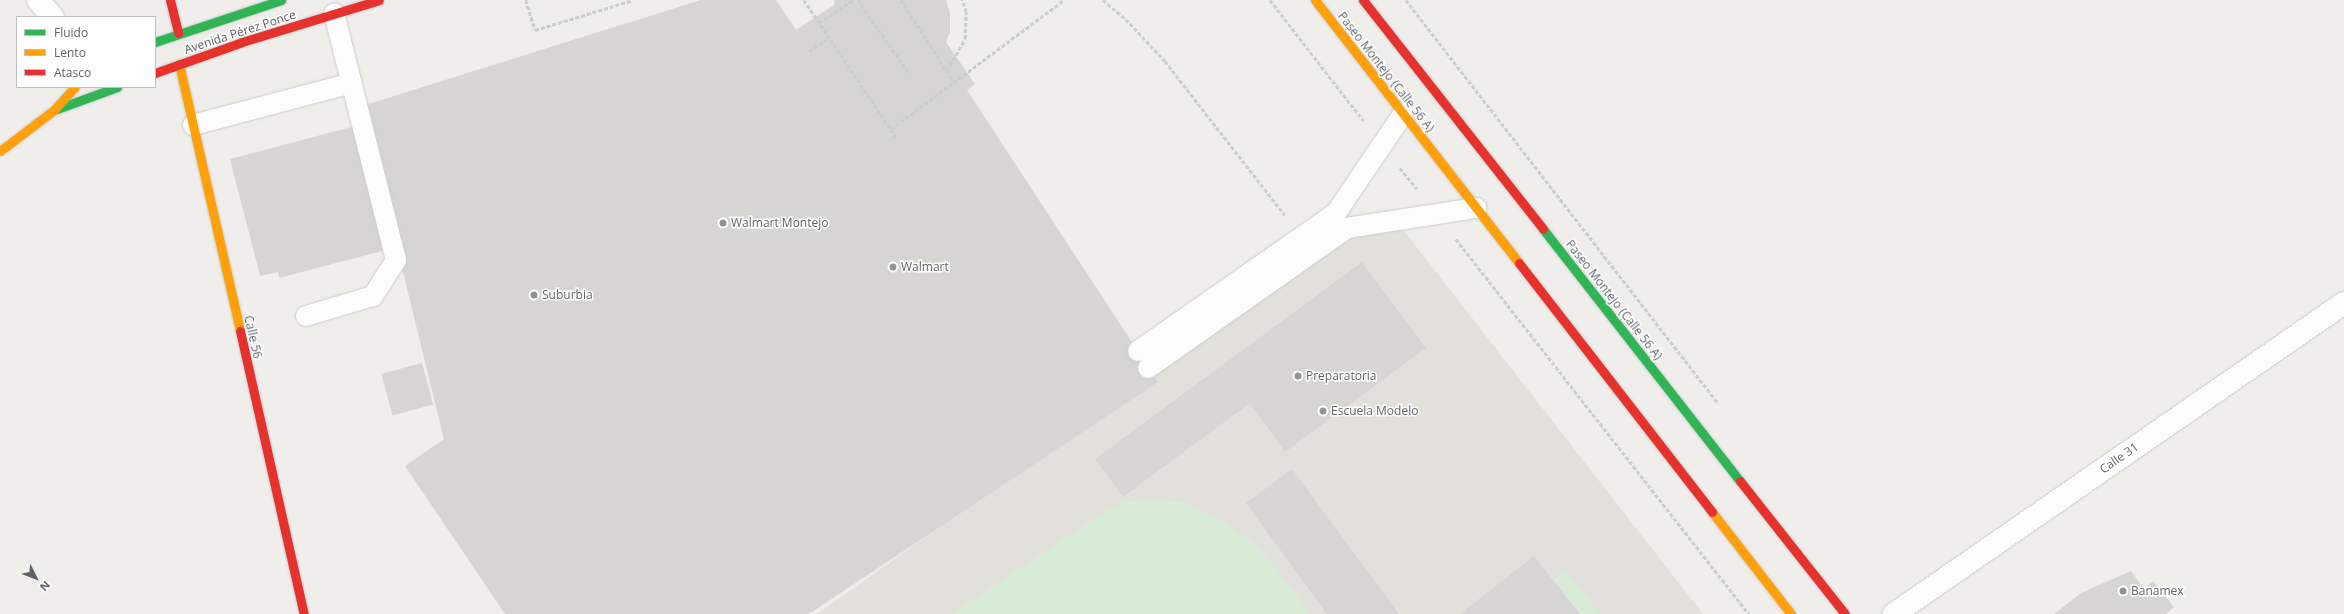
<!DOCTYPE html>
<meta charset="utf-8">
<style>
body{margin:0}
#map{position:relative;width:2344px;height:614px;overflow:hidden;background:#efeeea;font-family:"Open Sans",sans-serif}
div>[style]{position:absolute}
.education>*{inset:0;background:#e2e0da}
.green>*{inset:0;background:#d8ebd6}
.building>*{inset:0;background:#d6d5d3;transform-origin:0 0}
.path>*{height:2.5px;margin-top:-1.25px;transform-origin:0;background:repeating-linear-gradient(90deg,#cacfcc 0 4px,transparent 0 6px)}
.roads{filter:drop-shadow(0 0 1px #cbcccc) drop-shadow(0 0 1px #cbcccc)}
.lane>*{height:20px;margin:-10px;padding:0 10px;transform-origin:10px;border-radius:10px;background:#fdfcfc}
.street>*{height:22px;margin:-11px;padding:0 11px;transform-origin:11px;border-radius:11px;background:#fdfcfc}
.fast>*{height:9px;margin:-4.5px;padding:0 4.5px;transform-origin:4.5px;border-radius:4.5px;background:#30b455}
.slow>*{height:9px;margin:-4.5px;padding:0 4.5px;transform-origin:4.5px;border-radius:4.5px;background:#ff9f0a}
.jam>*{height:9px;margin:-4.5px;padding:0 4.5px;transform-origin:4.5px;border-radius:4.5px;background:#e5322d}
.dots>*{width:11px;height:11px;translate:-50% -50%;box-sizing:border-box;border:2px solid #fff;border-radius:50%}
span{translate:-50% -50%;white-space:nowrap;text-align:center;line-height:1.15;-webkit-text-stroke:3px #fff;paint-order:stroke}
.street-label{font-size:12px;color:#5f6368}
.poi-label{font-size:12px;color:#5f6368}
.left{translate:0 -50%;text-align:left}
.legend{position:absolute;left:16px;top:16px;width:140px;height:72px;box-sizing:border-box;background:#fff;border:1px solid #bfc1c3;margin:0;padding:5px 7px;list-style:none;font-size:12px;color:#5f6368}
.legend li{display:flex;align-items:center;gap:8px;height:20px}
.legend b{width:20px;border:1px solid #bfc1c3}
.north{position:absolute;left:16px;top:558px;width:40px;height:40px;-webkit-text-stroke:3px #fff;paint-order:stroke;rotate:132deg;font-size:11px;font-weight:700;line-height:16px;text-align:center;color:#5f6368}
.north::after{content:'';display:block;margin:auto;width:14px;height:18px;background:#5f6368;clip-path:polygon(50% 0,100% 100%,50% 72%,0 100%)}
</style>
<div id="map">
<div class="education">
<i style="clip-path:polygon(1387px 209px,1703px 614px,817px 614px)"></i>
</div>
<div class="green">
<i style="clip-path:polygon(1151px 501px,1182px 502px,1226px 523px,1251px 541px,1278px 570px,1310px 614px,952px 614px,1093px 519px,1123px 502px)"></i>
<i style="clip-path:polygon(1565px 570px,1600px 614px,1510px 614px)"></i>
</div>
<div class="building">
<i style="clip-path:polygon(701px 0,776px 0,796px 30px,834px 5px,835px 0,946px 0,950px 13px,950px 33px,946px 42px,975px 84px,967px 90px,1158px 382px,809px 614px,505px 614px,405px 466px,444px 439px,362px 106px)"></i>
<i style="clip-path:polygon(355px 126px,386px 250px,279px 278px,278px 272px,260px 276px,230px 159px)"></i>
<i style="clip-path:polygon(1362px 262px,1426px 348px,1285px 452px,1250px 403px,1123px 497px,1095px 459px)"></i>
<i style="left:422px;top:363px;width:43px;height:42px;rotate:75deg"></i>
<i style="clip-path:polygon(1292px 469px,1399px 614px,1327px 614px,1246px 503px)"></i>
<i style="clip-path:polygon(1534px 556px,1580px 614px,1460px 614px)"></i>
<i style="clip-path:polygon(2131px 571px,2144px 589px,2153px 581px,2174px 607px,2166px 614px,2054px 614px,2081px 593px)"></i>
</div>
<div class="path">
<i style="left:526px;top:0;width:31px;rotate:73deg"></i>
<i style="left:535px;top:30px;width:102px;rotate:-17deg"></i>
<i style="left:804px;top:0;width:165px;rotate:56.1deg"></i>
<i style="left:858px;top:0;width:89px;rotate:55.1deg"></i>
<i style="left:901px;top:0;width:98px;rotate:57.1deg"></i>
<i style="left:1103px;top:0;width:30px;rotate:40deg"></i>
<i style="left:1126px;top:19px;width:57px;rotate:47.1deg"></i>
<i style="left:1165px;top:61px;width:195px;rotate:52.1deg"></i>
<i style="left:1270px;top:0;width:153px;rotate:52.2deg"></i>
<i style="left:1406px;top:0;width:510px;rotate:52.25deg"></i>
<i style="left:819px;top:23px;width:41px;rotate:-34.1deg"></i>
<i style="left:809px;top:51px;width:24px;rotate:-33deg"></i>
<i style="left:947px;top:71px;width:37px;rotate:-61deg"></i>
<i style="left:965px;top:39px;width:27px;rotate:-88deg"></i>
<i style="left:966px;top:12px;width:13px;rotate:-108deg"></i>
<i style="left:891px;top:129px;width:216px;rotate:-36.7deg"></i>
<i style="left:1400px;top:168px;width:27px;rotate:51deg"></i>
<i style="left:1456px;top:239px;width:476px;rotate:52deg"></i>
</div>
<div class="roads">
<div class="lane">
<i style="left:193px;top:125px;width:164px;rotate:-14.8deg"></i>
<i style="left:306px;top:316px;width:70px;rotate:-16.6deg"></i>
<i style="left:373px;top:296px;width:43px;rotate:-57.4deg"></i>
<i style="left:396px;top:260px;width:254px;rotate:-104.1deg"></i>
<i style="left:1138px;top:351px;width:241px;rotate:-34.9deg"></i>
<i style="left:1336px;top:213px;width:120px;rotate:-55.9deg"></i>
<i style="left:1148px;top:368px;width:243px;rotate:-35.1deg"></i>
<i style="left:1347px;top:228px;width:131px;rotate:-8.8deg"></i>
</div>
<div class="street">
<i style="left:38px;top:0;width:23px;rotate:49deg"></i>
<i style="left:1894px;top:614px;width:547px;rotate:-34.65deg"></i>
</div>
<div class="fast">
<i style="left:155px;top:42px;width:133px;rotate:-18.4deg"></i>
<i style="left:57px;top:109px;width:64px;rotate:-20.1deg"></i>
<i style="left:1543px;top:229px;width:320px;rotate:52deg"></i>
</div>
<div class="slow">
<i style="left:1315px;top:0;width:333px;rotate:52.2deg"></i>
<i style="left:179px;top:64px;width:274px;rotate:77.1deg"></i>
<i style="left:0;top:151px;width:68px;rotate:-37.2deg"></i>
<i style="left:54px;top:110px;width:31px;rotate:-48deg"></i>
<i style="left:1712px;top:512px;width:129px;rotate:52.2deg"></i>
</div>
<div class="jam">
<i style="left:170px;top:0;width:34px;rotate:76deg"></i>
<i style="left:1363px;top:0;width:291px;rotate:51.8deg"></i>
<i style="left:155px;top:73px;width:92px;rotate:-19.6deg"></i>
<i style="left:242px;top:42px;width:143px;rotate:-17deg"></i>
<i style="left:1519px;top:263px;width:315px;rotate:52.2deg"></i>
<i style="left:240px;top:331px;width:290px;rotate:77.3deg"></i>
<i style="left:1740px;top:481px;width:169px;rotate:51.7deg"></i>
</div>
</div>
<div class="dots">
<i style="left:723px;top:223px;background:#919496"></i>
<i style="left:893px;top:267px;background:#919496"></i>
<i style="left:534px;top:295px;background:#919496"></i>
<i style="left:1298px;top:376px;background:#919496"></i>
<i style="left:1323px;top:411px;background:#919496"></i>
<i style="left:2123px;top:591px;background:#919496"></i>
</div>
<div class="street-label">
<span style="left:240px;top:32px;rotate:-18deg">Avenida Pérez Ponce</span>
<span style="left:1386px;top:72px;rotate:52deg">Paseo Montejo (Calle 56 A)</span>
<span style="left:1614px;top:300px;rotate:52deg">Paseo Montejo (Calle 56 A)</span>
<span style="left:253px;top:337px;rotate:77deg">Calle 56</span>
<span style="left:2119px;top:458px;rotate:-35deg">Calle 31</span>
</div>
<div class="poi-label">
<span class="left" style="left:731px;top:223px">Walmart Montejo</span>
<span class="left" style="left:901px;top:267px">Walmart</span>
<span class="left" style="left:542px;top:295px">Suburbia</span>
<span class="left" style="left:1306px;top:376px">Preparatoria</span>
<span class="left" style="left:1331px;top:411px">Escuela Modelo</span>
<span class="left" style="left:2131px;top:591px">Banamex</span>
</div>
<ul class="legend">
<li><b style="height:5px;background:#30b455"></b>Fluido</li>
<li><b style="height:5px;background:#ff9f0a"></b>Lento</li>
<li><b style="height:5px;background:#e5322d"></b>Atasco</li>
</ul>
<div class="north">N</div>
</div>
